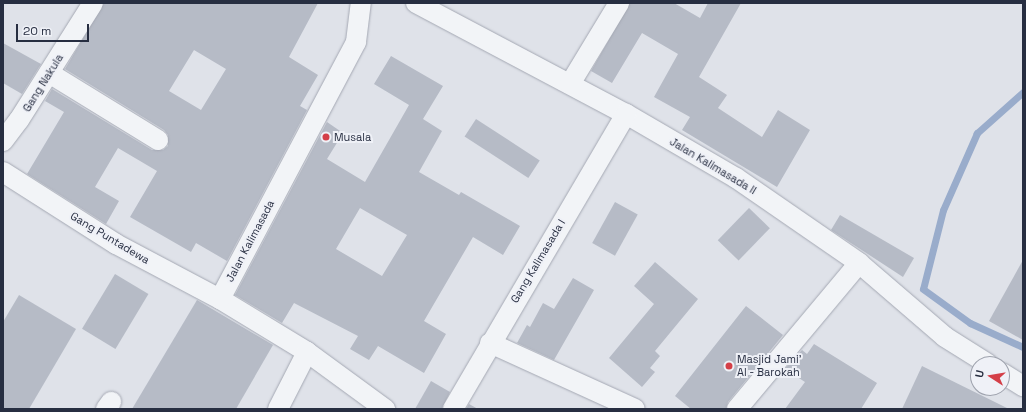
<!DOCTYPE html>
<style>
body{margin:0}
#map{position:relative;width:1026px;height:412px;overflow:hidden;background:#dfe2e9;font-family:"Space Grotesk",sans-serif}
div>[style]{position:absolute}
.stream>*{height:7px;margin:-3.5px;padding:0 3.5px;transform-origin:3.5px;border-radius:3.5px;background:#99accb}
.building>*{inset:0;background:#b6bbc6;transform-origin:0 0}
.roads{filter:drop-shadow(0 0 1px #a4a8b3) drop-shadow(0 0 1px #a4a8b3)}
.minor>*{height:20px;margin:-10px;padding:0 10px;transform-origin:10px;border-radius:10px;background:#f2f4f7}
.dots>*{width:11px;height:11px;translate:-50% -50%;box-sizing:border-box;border:2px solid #eff1f7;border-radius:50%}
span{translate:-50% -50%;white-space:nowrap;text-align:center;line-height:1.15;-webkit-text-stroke:4px #eff1f7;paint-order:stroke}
.street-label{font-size:11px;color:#272e41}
.poi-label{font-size:11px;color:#272e41}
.left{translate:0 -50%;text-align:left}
.frame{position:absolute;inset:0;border:4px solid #272e41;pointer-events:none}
.north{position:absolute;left:970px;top:356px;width:40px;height:40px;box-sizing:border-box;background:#eff1f7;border:1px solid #9fa3ae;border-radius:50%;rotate:282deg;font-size:11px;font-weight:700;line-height:16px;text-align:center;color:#272e41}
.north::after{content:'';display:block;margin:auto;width:14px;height:18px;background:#d43f48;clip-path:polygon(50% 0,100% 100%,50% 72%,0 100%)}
.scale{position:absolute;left:16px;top:24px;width:73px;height:18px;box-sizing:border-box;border:2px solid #272e41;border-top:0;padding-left:5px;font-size:12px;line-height:14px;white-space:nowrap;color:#272e41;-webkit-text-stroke:3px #eff1f7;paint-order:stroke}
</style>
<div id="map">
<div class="stream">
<i style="left:1023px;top:92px;width:62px;rotate:138.3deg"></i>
<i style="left:977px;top:133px;width:84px;rotate:113.8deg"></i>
<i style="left:943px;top:210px;width:81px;rotate:104.2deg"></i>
<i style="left:923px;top:289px;width:58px;rotate:35.9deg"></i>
<i style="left:970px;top:323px;width:58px;rotate:24.4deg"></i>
</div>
<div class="building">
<i style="clip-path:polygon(evenodd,104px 3px,318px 3px,289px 57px,318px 75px,300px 106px,307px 110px,227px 261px,196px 243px,191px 252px,130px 217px,157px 171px,118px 148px,95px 187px,119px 201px,106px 224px,27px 174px,64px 112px,45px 101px,52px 89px,152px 150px,163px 150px,168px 146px,168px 135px,164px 130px,65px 69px,104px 3px,194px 50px,226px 69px,201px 110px,169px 91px,194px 50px)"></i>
<i style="clip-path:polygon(630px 3px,674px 3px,700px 18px,708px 3px,741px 3px,699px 77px,727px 95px,718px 108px,762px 137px,778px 110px,810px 130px,777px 187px,682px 130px,690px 117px,654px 97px,678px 54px,642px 33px,612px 83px,591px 71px)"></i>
<i style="clip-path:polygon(3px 43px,41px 64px,22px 94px,3px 83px)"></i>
<i style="clip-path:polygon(evenodd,391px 56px,443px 86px,423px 119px,442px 131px,419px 172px,459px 195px,461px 192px,520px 226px,503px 255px,473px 237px,424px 321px,446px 334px,424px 373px,378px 346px,369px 360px,350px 349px,358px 336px,294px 303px,282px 323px,235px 295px,327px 122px,343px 133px,327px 159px,365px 182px,409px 105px,374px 84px,391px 56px,360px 208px,407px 235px,382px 276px,336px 249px,360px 208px)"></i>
<i style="left:476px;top:119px;width:76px;height:21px;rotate:33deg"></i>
<i style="left:615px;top:202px;width:26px;height:47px;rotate:29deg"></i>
<i style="left:749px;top:208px;width:29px;height:45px;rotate:44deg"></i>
<i style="clip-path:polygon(840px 215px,914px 258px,903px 277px,831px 230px)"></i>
<i style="clip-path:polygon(1023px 260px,1023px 340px,989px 321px)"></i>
<i style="clip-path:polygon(655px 262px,698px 299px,655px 351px,660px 356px,650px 368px,655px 372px,642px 387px,609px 358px,654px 304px,634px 286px)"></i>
<i style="left:115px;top:274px;width:39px;height:64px;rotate:31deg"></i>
<i style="clip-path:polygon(573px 278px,594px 290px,554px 360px,517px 343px,527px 325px,530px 327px,543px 303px,554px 309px)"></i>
<i style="clip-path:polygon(19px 295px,76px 329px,29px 409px,3px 409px,3px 322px)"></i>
<i style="clip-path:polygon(197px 300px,273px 345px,236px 409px,132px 409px)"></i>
<i style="clip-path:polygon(746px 306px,783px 335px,728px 402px,726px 409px,691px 409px,675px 396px)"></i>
<i style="clip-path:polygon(814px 344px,877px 383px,861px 409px,785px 409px,805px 382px,785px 369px,802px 350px,807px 354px)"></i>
<i style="clip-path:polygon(922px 366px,1009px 409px,902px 409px)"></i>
<i style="clip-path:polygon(431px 381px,450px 392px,442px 409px,415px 409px)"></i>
<i style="clip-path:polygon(469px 404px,478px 409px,466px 409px)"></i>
</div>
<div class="roads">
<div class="minor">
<i style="left:416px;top:3px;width:238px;rotate:27.9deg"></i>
<i style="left:626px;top:114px;width:127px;rotate:30.2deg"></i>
<i style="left:736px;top:178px;width:150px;rotate:34.6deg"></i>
<i style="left:859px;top:263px;width:113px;rotate:40.7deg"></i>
<i style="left:945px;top:337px;width:51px;rotate:32.1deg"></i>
<i style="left:49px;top:73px;width:128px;rotate:31.6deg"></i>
<i style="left:570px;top:84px;width:95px;rotate:-58.8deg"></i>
<i style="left:3px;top:141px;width:26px;rotate:-53deg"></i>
<i style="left:19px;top:120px;width:138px;rotate:-57.7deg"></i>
<i style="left:3px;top:172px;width:134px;rotate:32.5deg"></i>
<i style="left:116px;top:244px;width:118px;rotate:27.9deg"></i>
<i style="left:220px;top:299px;width:102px;rotate:31.3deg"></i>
<i style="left:307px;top:352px;width:97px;rotate:36.2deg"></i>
<i style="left:220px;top:299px;width:291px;rotate:-62.1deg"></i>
<i style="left:356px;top:42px;width:39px;rotate:-83deg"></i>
<i style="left:490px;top:343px;width:159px;rotate:24.5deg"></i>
<i style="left:1002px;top:373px;width:25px;rotate:32deg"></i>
<i style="left:106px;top:409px;width:9px;rotate:-54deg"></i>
<i style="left:278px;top:409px;width:64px;rotate:-63deg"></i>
<i style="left:453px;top:409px;width:342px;rotate:-59.6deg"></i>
<i style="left:737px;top:409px;width:190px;rotate:-50.1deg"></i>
</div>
</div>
<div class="dots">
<i style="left:326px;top:137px;background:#d43f48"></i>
<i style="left:729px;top:366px;background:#d43f48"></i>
</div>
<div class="street-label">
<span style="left:43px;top:83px;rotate:-58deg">Gang Nakula</span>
<span style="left:713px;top:166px;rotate:31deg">Jalan Kalimasada II</span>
<span style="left:110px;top:238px;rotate:31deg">Gang Puntadewa</span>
<span style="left:250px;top:241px;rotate:-62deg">Jalan Kalimasada</span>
<span style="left:538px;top:261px;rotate:-59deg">Gang Kalimasada I</span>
</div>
<div class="poi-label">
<span class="left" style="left:334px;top:137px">Musala</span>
<span class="left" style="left:737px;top:366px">Masjid Jami'<br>Al - Barokah</span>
</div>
<div class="frame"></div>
<div class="north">U</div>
<div class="scale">20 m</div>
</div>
